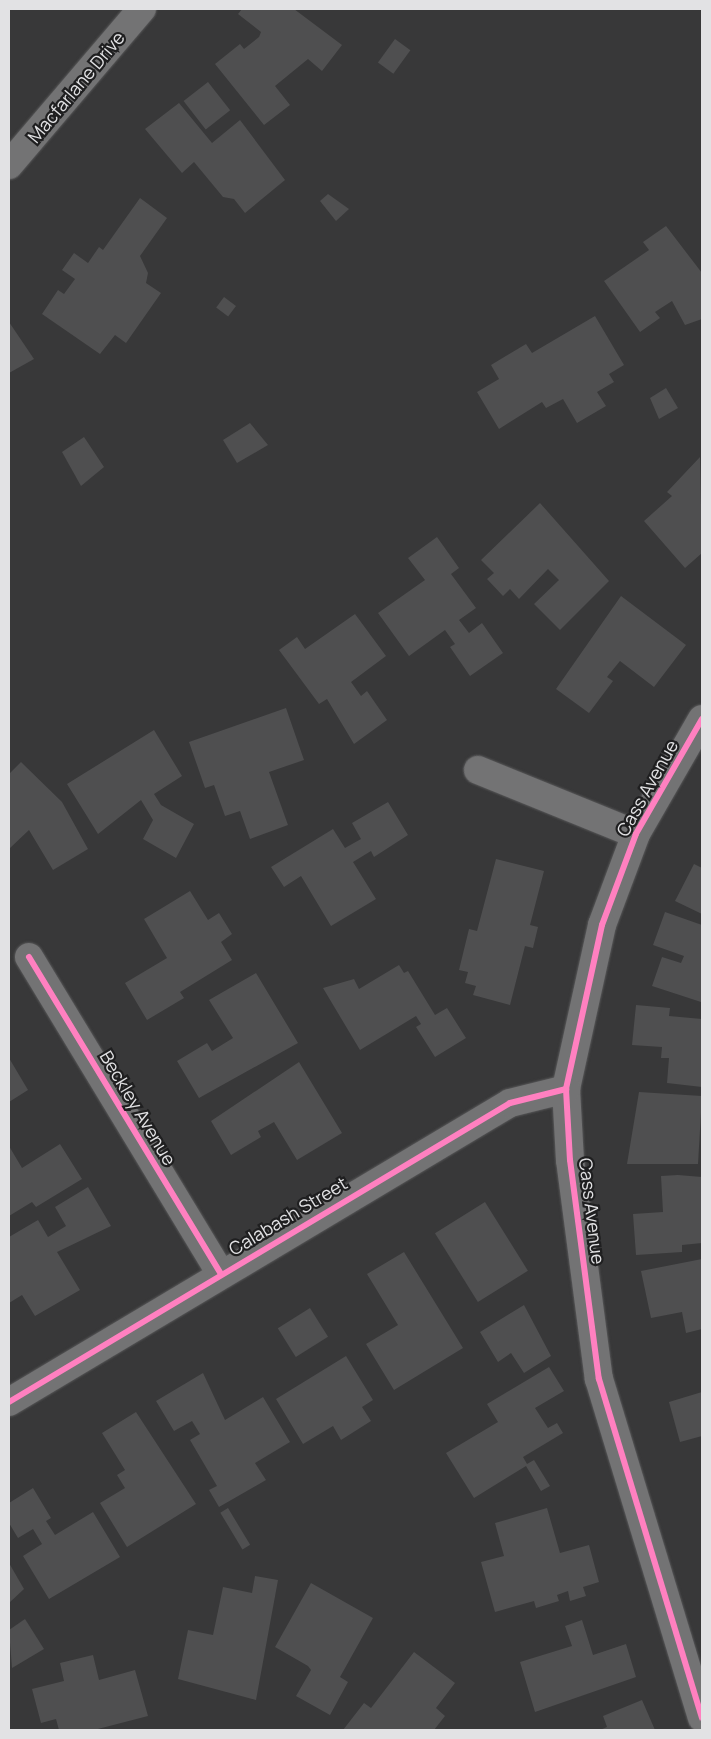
<!DOCTYPE html>
<style>
body{margin:0}
#map{position:relative;width:711px;height:1739px;overflow:hidden;background:#383839;font-family:Manrope,sans-serif}
div>[style]{position:absolute}
.building>*{inset:0;background:#4f4f50;transform-origin:0 0}
.roads{filter:drop-shadow(0 0 1px #575758) drop-shadow(0 0 1px #575758)}
.minor>*{height:28px;margin:-14px;padding:0 14px;transform-origin:14px;border-radius:14px;background:#737374}
.cycleway>*{height:6px;margin:-3px;padding:0 3px;transform-origin:3px;border-radius:3px;background:#ff80c0}
span{translate:-50% -50%;white-space:nowrap;text-align:center;line-height:1.15;-webkit-text-stroke:4.5px #1f1f20;paint-order:stroke}
.street-label{font-size:18px;color:#e2e2e4}
.frame{position:absolute;inset:0;border:10px solid #e2e2e4;pointer-events:none}
</style>
<div id="map">
<div class="building">
<i style="clip-path:polygon(242px 9px,294px 9px,342px 45px,322px 71px,308px 59px,275px 86px,290px 105px,264px 125px,215px 64px,240px 44px,244px 49px,259px 37px,261px 32px,238px 14px)"></i>
<i style="left:395px;top:39px;width:19px;height:29px;rotate:36deg"></i>
<i style="left:208px;top:82px;width:36px;height:31px;rotate:52deg"></i>
<i style="clip-path:polygon(179px 103px,212px 143px,240px 120px,285px 180px,245px 213px,234px 199px,223px 197px,194px 162px,182px 173px,145px 129px)"></i>
<i style="clip-path:polygon(328px 194px,349px 209px,336px 221px,320px 201px)"></i>
<i style="clip-path:polygon(140px 198px,167px 218px,140px 256px,148px 273px,146px 283px,161px 293px,126px 343px,115px 335px,100px 354px,42px 314px,58px 290px,64px 294px,75px 279px,62px 270px,74px 253px,88px 263px,99px 247px,103px 250px)"></i>
<i style="clip-path:polygon(666px 226px,702px 273px,702px 319px,685px 325px,672px 301px,655px 312px,660px 318px,640px 332px,604px 281px,649px 250px,643px 242px)"></i>
<i style="left:224px;top:297px;width:15px;height:13px;rotate:37deg"></i>
<i style="clip-path:polygon(595px 316px,624px 365px,609px 374px,614px 382px,597px 392px,606px 406px,577px 423px,563px 399px,546px 408px,542px 402px,499px 429px,477px 392px,499px 379px,491px 365px,526px 344px,532px 353px)"></i>
<i style="clip-path:polygon(9px 322px,34px 359px,9px 373px)"></i>
<i style="clip-path:polygon(666px 388px,678px 408px,659px 419px,650px 398px)"></i>
<i style="clip-path:polygon(250px 423px,268px 445px,237px 463px,223px 440px)"></i>
<i style="clip-path:polygon(84px 437px,104px 467px,81px 486px,62px 452px)"></i>
<i style="clip-path:polygon(700px 457px,702px 553px,685px 568px,644px 521px,672px 496px,667px 492px)"></i>
<i style="clip-path:polygon(540px 503px,609px 581px,560px 630px,534px 604px,559px 580px,548px 569px,519px 599px,510px 589px,503px 596px,487px 579px,494px 573px,481px 560px)"></i>
<i style="clip-path:polygon(437px 537px,459px 568px,451px 574px,476px 608px,459px 620px,469px 633px,482px 623px,503px 653px,470px 676px,450px 647px,455px 644px,445px 630px,409px 656px,378px 613px,425px 580px,408px 558px)"></i>
<i style="clip-path:polygon(621px 596px,686px 645px,654px 687px,620px 661px,607px 677px,613px 681px,589px 713px,556px 689px)"></i>
<i style="clip-path:polygon(355px 614px,386px 656px,351px 682px,361px 696px,367px 691px,387px 720px,354px 744px,327px 699px,319px 704px,279px 650px,297px 637px,305px 649px)"></i>
<i style="clip-path:polygon(286px 708px,304px 760px,269px 772px,288px 825px,250px 839px,240px 811px,225px 816px,214px 785px,205px 788px,189px 742px)"></i>
<i style="clip-path:polygon(154px 730px,182px 776px,154px 794px,161px 805px,194px 824px,176px 858px,143px 839px,153px 820px,141px 800px,98px 834px,67px 784px)"></i>
<i style="clip-path:polygon(21px 762px,62px 802px,88px 849px,53px 870px,29px 830px,9px 849px,9px 774px)"></i>
<i style="clip-path:polygon(388px 802px,408px 835px,374px 857px,371px 851px,353px 862px,376px 899px,331px 926px,301px 876px,284px 887px,271px 867px,333px 829px,345px 848px,361px 839px,352px 823px)"></i>
<i style="clip-path:polygon(496px 859px,544px 871px,530px 925px,538px 927px,533px 948px,525px 946px,510px 1005px,473px 995px,476px 986px,465px 983px,468px 972px,459px 970px,469px 929px,477px 931px)"></i>
<i style="clip-path:polygon(694px 864px,702px 868px,702px 914px,675px 901px)"></i>
<i style="clip-path:polygon(190px 891px,208px 920px,219px 913px,232px 934px,221px 942px,232px 960px,180px 992px,184px 998px,147px 1020px,125px 983px,167px 958px,144px 919px)"></i>
<i style="clip-path:polygon(665px 912px,702px 925px,701px 1002px,652px 986px,662px 957px,681px 963px,684px 956px,653px 945px)"></i>
<i style="clip-path:polygon(399px 965px,404px 973px,408px 971px,435px 1015px,447px 1008px,466px 1038px,435px 1057px,416px 1027px,421px 1024px,416px 1016px,360px 1050px,323px 988px,354px 979px,359px 989px)"></i>
<i style="clip-path:polygon(256px 973px,298px 1043px,199px 1098px,177px 1061px,207px 1043px,212px 1051px,233px 1038px,209px 1000px)"></i>
<i style="clip-path:polygon(636px 1005px,670px 1008px,669px 1016px,702px 1019px,702px 1087px,667px 1083px,669px 1058px,661px 1058px,662px 1047px,632px 1045px)"></i>
<i style="clip-path:polygon(9px 1058px,28px 1090px,9px 1102px)"></i>
<i style="clip-path:polygon(299px 1062px,342px 1133px,297px 1160px,274px 1122px,258px 1131px,261px 1137px,231px 1155px,211px 1121px)"></i>
<i style="clip-path:polygon(639px 1092px,702px 1096px,698px 1164px,627px 1164px)"></i>
<i style="clip-path:polygon(60px 1144px,82px 1179px,36px 1207px,32px 1202px,9px 1216px,9px 1146px,22px 1168px)"></i>
<i style="clip-path:polygon(678px 1175px,702px 1177px,702px 1243px,682px 1245px,682px 1252px,636px 1255px,633px 1214px,663px 1212px,661px 1176px)"></i>
<i style="clip-path:polygon(88px 1187px,111px 1226px,57px 1252px,80px 1290px,35px 1316px,22px 1295px,9px 1303px,9px 1237px,38px 1220px,48px 1237px,66px 1226px,55px 1207px)"></i>
<i style="left:485px;top:1202px;width:81px;height:59px;rotate:58deg"></i>
<i style="clip-path:polygon(404px 1252px,463px 1348px,394px 1390px,366px 1344px,398px 1325px,367px 1274px)"></i>
<i style="clip-path:polygon(702px 1259px,702px 1329px,686px 1333px,682px 1312px,651px 1318px,641px 1271px)"></i>
<i style="clip-path:polygon(524px 1305px,551px 1356px,524px 1373px,511px 1353px,498px 1362px,480px 1332px)"></i>
<i style="left:310px;top:1308px;width:34px;height:38px;rotate:58deg"></i>
<i style="clip-path:polygon(346px 1356px,373px 1400px,362px 1407px,371px 1421px,341px 1440px,333px 1426px,303px 1444px,276px 1399px)"></i>
<i style="clip-path:polygon(549px 1367px,564px 1391px,535px 1408px,548px 1428px,557px 1423px,563px 1433px,523px 1457px,527px 1464px,534px 1460px,550px 1486px,541px 1491px,526px 1466px,474px 1498px,446px 1453px,498px 1422px,487px 1404px)"></i>
<i style="clip-path:polygon(203px 1373px,225px 1420px,263px 1397px,290px 1442px,255px 1463px,266px 1480px,219px 1507px,209px 1490px,217px 1486px,190px 1440px,200px 1434px,192px 1421px,174px 1431px,156px 1401px)"></i>
<i style="clip-path:polygon(702px 1392px,702px 1436px,680px 1442px,669px 1402px)"></i>
<i style="clip-path:polygon(136px 1412px,196px 1504px,127px 1547px,100px 1503px,125px 1488px,117px 1475px,125px 1470px,102px 1433px)"></i>
<i style="clip-path:polygon(33px 1488px,51px 1518px,46px 1521px,55px 1535px,93px 1512px,120px 1557px,49px 1599px,23px 1556px,42px 1544px,33px 1529px,18px 1538px,9px 1523px,9px 1503px)"></i>
<i style="left:228px;top:1508px;width:43px;height:9px;rotate:59deg"></i>
<i style="clip-path:polygon(547px 1508px,560px 1553px,589px 1545px,599px 1582px,583px 1587px,586px 1596px,570px 1601px,568px 1591px,557px 1595px,559px 1601px,536px 1608px,534px 1601px,495px 1612px,481px 1562px,504px 1556px,495px 1523px)"></i>
<i style="clip-path:polygon(9px 1563px,24px 1589px,9px 1603px)"></i>
<i style="clip-path:polygon(255px 1576px,278px 1580px,256px 1700px,178px 1679px,188px 1630px,213px 1635px,223px 1587px,252px 1593px)"></i>
<i style="clip-path:polygon(311px 1583px,373px 1618px,340px 1677px,348px 1682px,330px 1715px,296px 1696px,311px 1670px,308px 1666px,275px 1647px)"></i>
<i style="clip-path:polygon(25px 1619px,44px 1649px,12px 1668px,9px 1630px)"></i>
<i style="clip-path:polygon(582px 1620px,593px 1655px,626px 1644px,636px 1677px,535px 1712px,520px 1662px,572px 1646px,565px 1626px)"></i>
<i style="clip-path:polygon(414px 1652px,455px 1683px,436px 1708px,445px 1716px,434px 1730px,343px 1730px,364px 1703px,371px 1708px)"></i>
<i style="clip-path:polygon(93px 1655px,99px 1680px,135px 1670px,148px 1716px,94px 1730px,59px 1730px,56px 1719px,41px 1723px,32px 1689px,64px 1681px,60px 1663px)"></i>
<i style="clip-path:polygon(642px 1700px,655px 1730px,600px 1730px,607px 1727px,603px 1716px)"></i>
</div>
<div class="roads">
<div class="minor">
<i style="left:9px;top:165px;width:205px;rotate:-49.6deg"></i>
<i style="left:702px;top:719px;width:133px;rotate:119.9deg"></i>
<i style="left:636px;top:834px;width:97px;rotate:110.5deg"></i>
<i style="left:602px;top:925px;width:168px;rotate:102.4deg"></i>
<i style="left:566px;top:1089px;width:71px;rotate:86.8deg"></i>
<i style="left:570px;top:1160px;width:221px;rotate:82.5deg"></i>
<i style="left:599px;top:1379px;width:354px;rotate:73.1deg"></i>
<i style="left:478px;top:770px;width:170px;rotate:22.1deg"></i>
<i style="left:29px;top:957px;width:369px;rotate:58.8deg"></i>
<i style="left:9px;top:1402px;width:583px;rotate:-30.83deg"></i>
<i style="left:510px;top:1103px;width:58px;rotate:-14deg"></i>
</div>
</div>
<div class="cycleway">
<i style="left:702px;top:719px;width:133px;rotate:119.9deg"></i>
<i style="left:636px;top:834px;width:97px;rotate:110.5deg"></i>
<i style="left:602px;top:925px;width:168px;rotate:102.4deg"></i>
<i style="left:566px;top:1089px;width:71px;rotate:86.8deg"></i>
<i style="left:570px;top:1160px;width:221px;rotate:82.5deg"></i>
<i style="left:599px;top:1379px;width:354px;rotate:73.1deg"></i>
<i style="left:29px;top:957px;width:369px;rotate:58.8deg"></i>
<i style="left:9px;top:1402px;width:583px;rotate:-30.83deg"></i>
<i style="left:510px;top:1103px;width:58px;rotate:-14deg"></i>
</div>
<div class="street-label">
<span style="left:76px;top:87px;rotate:-50deg">Macfarlane Drive</span>
<span style="left:647px;top:788px;rotate:-61deg">Cass Avenue</span>
<span style="left:138px;top:1108px;rotate:59deg">Beckley Avenue</span>
<span style="left:592px;top:1211px;rotate:83deg">Cass Avenue</span>
<span style="left:288px;top:1216px;rotate:-31deg">Calabash Street</span>
</div>
<div class="frame"></div>
</div>
